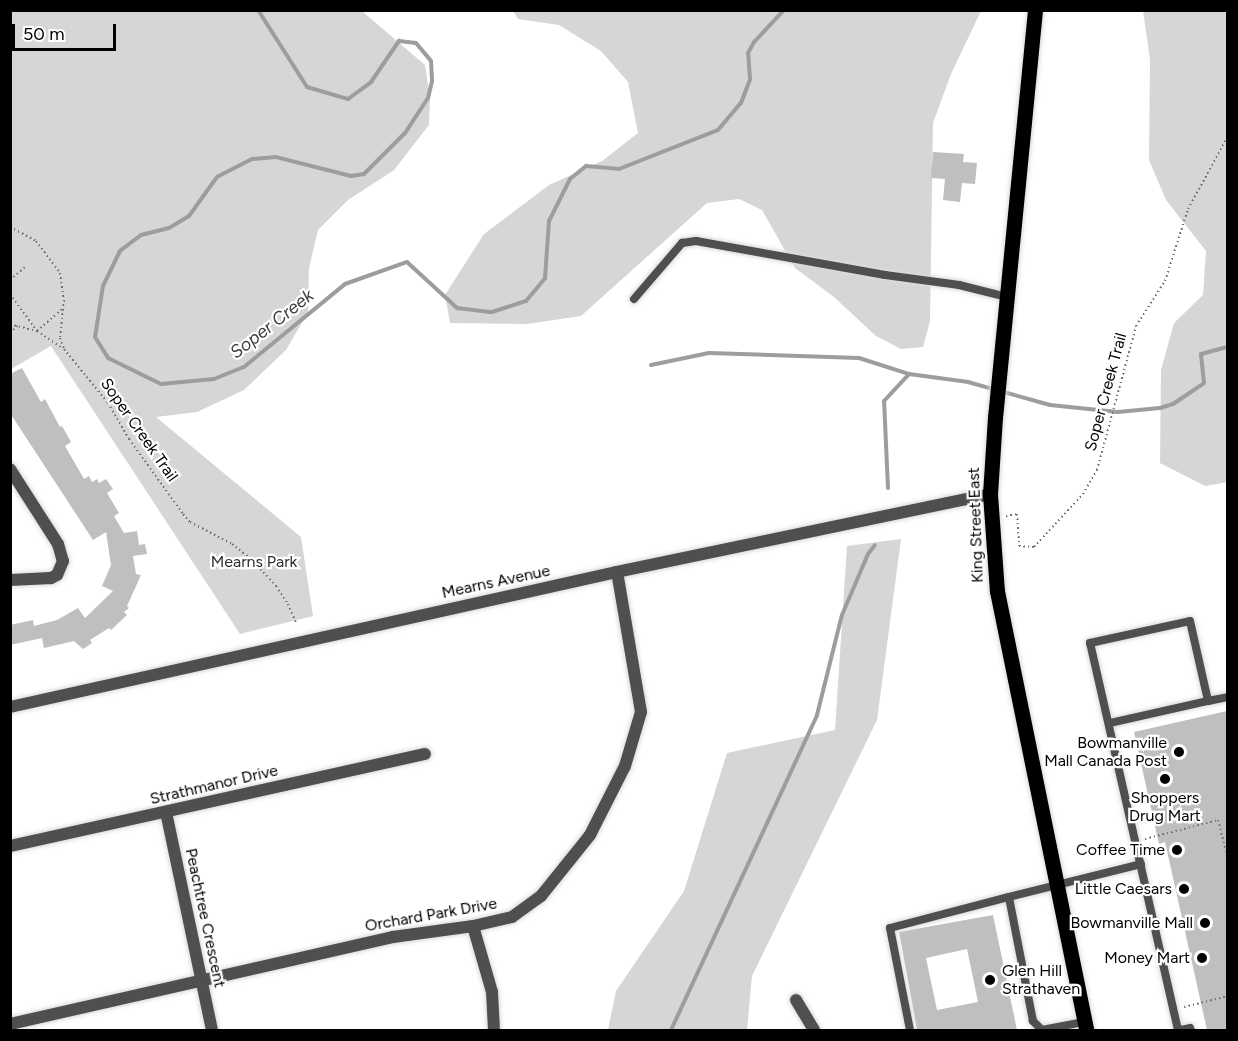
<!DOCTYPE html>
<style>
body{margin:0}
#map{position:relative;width:1238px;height:1041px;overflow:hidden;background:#fff;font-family:Figtree,sans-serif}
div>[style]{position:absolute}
.green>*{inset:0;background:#d6d6d6}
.stream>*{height:4px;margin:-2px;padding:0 2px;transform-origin:2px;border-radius:2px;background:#9d9d9d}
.building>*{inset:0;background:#bfbfbf}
.path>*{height:2px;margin-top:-1px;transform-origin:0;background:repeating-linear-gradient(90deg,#717171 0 1.5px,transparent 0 4.5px)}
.roads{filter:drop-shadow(0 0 2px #dbdbdb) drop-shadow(0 0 2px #dbdbdb)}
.service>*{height:8px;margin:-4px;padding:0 4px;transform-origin:4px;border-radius:4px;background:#4f4f4f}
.minor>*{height:12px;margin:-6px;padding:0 6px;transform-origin:6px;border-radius:6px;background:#4f4f4f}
.tertiary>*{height:12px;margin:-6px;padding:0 6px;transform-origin:6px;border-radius:6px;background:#4f4f4f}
.primary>*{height:15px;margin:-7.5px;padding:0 7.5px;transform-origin:7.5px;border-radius:7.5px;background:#000}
.dots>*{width:16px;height:16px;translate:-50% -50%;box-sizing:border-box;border:3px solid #fff;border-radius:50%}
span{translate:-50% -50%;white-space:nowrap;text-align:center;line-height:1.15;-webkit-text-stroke:4.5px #fff;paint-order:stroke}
.street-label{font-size:16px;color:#000}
.park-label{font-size:16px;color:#2d2d2d}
.poi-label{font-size:16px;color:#000}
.right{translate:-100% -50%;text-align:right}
.left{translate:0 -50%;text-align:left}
.water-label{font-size:18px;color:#3e3e3e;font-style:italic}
.frame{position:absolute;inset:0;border:12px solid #000;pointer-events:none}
.scale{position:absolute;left:12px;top:24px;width:104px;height:27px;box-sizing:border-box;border:3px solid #000;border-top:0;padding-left:8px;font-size:18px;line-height:21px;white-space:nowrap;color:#000;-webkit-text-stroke:4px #fff;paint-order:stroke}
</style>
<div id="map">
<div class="green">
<i style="clip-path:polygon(11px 10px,362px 11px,425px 65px,430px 97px,429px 125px,394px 170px,348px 200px,318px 230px,309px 268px,308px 312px,286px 350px,244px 390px,197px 412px,156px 417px,301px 537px,313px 616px,240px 634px,51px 346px,11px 369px)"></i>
<i style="clip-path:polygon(513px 11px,981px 11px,951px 74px,933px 123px,930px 321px,923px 347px,901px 349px,876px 336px,834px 297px,795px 268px,762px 210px,739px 199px,707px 203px,581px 316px,527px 324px,450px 323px,445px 295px,484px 234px,549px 185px,602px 161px,638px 133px,628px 82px,601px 51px,559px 25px,518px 19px)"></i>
<i style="clip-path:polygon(1143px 11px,1227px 11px,1228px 482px,1205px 486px,1160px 463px,1161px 370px,1174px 323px,1203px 295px,1206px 251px,1166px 200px,1149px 160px,1150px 60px)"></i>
<i style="clip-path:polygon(901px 539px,877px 720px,752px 976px,747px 1030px,608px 1030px,616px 991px,684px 891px,727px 753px,835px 730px,847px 546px)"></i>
</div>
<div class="stream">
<i style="left:258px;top:10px;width:91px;rotate:57.5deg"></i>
<i style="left:307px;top:87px;width:43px;rotate:16.3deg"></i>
<i style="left:348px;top:99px;width:29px;rotate:-36deg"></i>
<i style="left:371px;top:82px;width:50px;rotate:-55.7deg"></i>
<i style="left:399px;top:41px;width:17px;rotate:7deg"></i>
<i style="left:416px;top:43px;width:23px;rotate:50deg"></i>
<i style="left:431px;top:61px;width:20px;rotate:87deg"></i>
<i style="left:432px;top:81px;width:17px;rotate:103deg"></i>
<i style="left:428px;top:98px;width:42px;rotate:123.3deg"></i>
<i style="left:405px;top:133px;width:58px;rotate:135deg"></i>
<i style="left:364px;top:174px;width:13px;rotate:171deg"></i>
<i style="left:351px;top:176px;width:77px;rotate:-165.8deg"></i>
<i style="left:276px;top:157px;width:24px;rotate:175deg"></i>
<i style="left:252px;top:159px;width:39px;rotate:153deg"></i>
<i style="left:217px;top:177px;width:48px;rotate:125.7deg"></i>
<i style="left:189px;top:216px;width:23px;rotate:149deg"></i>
<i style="left:169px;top:228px;width:29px;rotate:166deg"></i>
<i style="left:141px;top:235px;width:26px;rotate:143deg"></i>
<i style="left:120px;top:251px;width:39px;rotate:116deg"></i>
<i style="left:103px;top:286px;width:52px;rotate:98.9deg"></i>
<i style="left:95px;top:337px;width:25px;rotate:58deg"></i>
<i style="left:108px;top:358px;width:59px;rotate:26.1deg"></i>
<i style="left:161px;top:384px;width:53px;rotate:-5.4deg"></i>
<i style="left:214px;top:379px;width:32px;rotate:-22deg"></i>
<i style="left:244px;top:367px;width:131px;rotate:-39.4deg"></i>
<i style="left:345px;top:284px;width:66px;rotate:-19.5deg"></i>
<i style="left:407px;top:262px;width:68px;rotate:42.6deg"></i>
<i style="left:457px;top:308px;width:35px;rotate:7deg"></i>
<i style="left:492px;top:312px;width:36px;rotate:-18deg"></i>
<i style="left:526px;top:301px;width:30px;rotate:-50deg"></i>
<i style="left:545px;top:278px;width:57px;rotate:-86deg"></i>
<i style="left:549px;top:221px;width:47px;rotate:-63.4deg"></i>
<i style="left:570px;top:179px;width:21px;rotate:-39deg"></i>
<i style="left:586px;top:166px;width:33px;rotate:5deg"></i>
<i style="left:619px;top:169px;width:106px;rotate:-21.5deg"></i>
<i style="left:718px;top:130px;width:35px;rotate:-50deg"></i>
<i style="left:741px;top:103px;width:26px;rotate:-69deg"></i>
<i style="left:750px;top:79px;width:26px;rotate:-94deg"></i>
<i style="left:748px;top:53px;width:13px;rotate:-61deg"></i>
<i style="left:754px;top:42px;width:44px;rotate:-46.8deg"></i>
<i style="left:651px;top:365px;width:59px;rotate:-11.7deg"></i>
<i style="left:709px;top:353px;width:150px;rotate:1.9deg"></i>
<i style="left:859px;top:358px;width:52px;rotate:17.7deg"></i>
<i style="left:909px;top:374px;width:60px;rotate:7.7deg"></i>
<i style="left:968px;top:382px;width:26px;rotate:16deg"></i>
<i style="left:1000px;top:391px;width:52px;rotate:15.6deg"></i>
<i style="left:1050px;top:405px;width:68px;rotate:5.9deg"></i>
<i style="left:1118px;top:412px;width:42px;rotate:-5.4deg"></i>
<i style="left:1160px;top:408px;width:14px;rotate:-17deg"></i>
<i style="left:1173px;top:404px;width:37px;rotate:-34deg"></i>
<i style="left:1204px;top:383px;width:29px;rotate:-96deg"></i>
<i style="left:1201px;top:354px;width:28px;rotate:-15deg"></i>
<i style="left:888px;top:488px;width:87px;rotate:-92.6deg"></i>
<i style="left:884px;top:401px;width:37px;rotate:-47deg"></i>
<i style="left:671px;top:1030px;width:347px;rotate:-65.1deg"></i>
<i style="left:817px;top:715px;width:103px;rotate:-76deg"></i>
<i style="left:842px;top:615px;width:66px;rotate:-66.9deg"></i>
<i style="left:868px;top:554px;width:11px;rotate:-52deg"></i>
</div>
<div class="building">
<i style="clip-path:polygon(933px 152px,964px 154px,963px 162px,977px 163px,975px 184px,962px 183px,960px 202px,943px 200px,945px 179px,931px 178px)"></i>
<i style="clip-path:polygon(22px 368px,41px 402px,45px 399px,60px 427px,62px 426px,71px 442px,65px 446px,84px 479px,89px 476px,92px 482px,97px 479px,99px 483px,106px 479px,113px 489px,107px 493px,119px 513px,114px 516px,124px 533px,137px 531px,139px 545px,145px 544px,147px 554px,133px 556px,136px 574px,141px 575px,127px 606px,129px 608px,124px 612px,127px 615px,111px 630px,109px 628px,90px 640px,92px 643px,83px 649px,74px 641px,44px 648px,42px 638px,10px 645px,10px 625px,33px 620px,34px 626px,57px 620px,78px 608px,85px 618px,113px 591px,102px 586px,111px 565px,106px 532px,93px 540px,10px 413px,10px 374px)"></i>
<i style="clip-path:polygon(1227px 711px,1227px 1030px,1207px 1030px,1165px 842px,1159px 844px,1134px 732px)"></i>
<i style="clip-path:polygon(evenodd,993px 915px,1017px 1030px,917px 1030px,899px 932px,993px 915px,967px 949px,978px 1002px,937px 1010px,926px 958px,967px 949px)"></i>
</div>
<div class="path">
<i style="left:10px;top:227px;width:30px;rotate:28deg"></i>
<i style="left:36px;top:241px;width:40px;rotate:53deg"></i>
<i style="left:60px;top:273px;width:27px;rotate:82deg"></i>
<i style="left:64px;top:300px;width:38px;rotate:96deg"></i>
<i style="left:60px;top:338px;width:12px;rotate:70deg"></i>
<i style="left:64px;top:349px;width:70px;rotate:50.8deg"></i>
<i style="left:108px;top:403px;width:42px;rotate:59.7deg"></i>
<i style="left:129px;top:439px;width:92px;rotate:54.2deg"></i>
<i style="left:183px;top:514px;width:11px;rotate:49deg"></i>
<i style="left:190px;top:522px;width:47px;rotate:27.6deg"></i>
<i style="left:232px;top:544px;width:24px;rotate:38deg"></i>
<i style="left:251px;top:559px;width:37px;rotate:47deg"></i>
<i style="left:276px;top:586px;width:22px;rotate:56deg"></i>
<i style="left:288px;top:604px;width:21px;rotate:67deg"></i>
<i style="left:10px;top:280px;width:21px;rotate:-41deg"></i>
<i style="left:10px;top:294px;width:46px;rotate:53.9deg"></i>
<i style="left:37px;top:331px;width:33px;rotate:-41deg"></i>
<i style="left:10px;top:324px;width:28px;rotate:15deg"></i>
<i style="left:37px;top:331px;width:29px;rotate:34deg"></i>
<i style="left:10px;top:333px;width:11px;rotate:-45deg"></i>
<i style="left:1006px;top:516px;width:11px;rotate:-10deg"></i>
<i style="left:1017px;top:514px;width:32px;rotate:86deg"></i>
<i style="left:1019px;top:546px;width:15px;rotate:4deg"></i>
<i style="left:1034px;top:547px;width:72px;rotate:-47.2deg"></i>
<i style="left:1083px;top:494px;width:28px;rotate:-60deg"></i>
<i style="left:1097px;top:470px;width:149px;rotate:-74.8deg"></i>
<i style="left:1136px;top:326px;width:54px;rotate:-57.2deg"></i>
<i style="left:1165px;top:281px;width:76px;rotate:-72.3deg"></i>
<i style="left:1188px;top:209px;width:83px;rotate:-61.3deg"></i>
<i style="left:1145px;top:839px;width:75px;rotate:-14.6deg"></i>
<i style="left:1218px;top:820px;width:40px;rotate:75.6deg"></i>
<i style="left:1184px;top:1007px;width:45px;rotate:-14deg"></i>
</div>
<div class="roads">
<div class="service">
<i style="left:634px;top:299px;width:74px;rotate:-49.4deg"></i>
<i style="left:682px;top:243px;width:14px;rotate:-8deg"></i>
<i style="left:696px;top:241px;width:192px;rotate:10.2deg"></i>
<i style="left:885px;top:275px;width:75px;rotate:7.7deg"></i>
<i style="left:959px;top:285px;width:49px;rotate:14deg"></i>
<i style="left:1110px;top:723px;width:100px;rotate:-12.7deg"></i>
<i style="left:910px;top:1030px;width:104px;rotate:-101.1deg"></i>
<i style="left:890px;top:928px;width:123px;rotate:-14.6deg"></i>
<i style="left:1042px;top:1030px;width:13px;rotate:-135deg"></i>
<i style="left:1033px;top:1021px;width:126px;rotate:-101deg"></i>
<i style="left:1009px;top:897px;width:136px;rotate:-14deg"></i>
<i style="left:1042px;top:1030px;width:43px;rotate:-10.8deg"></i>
<i style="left:1178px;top:1030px;width:397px;rotate:-102.8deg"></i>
<i style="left:1090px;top:643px;width:102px;rotate:-12.4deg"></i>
<i style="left:1190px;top:621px;width:82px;rotate:77.3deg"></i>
<i style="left:1208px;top:701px;width:20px;rotate:-11deg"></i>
<i style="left:1180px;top:1030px;width:10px;rotate:-11deg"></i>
<i style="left:1190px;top:1028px;width:2px;rotate:63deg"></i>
</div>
<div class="minor">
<i style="left:10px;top:469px;width:89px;rotate:57.4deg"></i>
<i style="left:58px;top:544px;width:18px;rotate:74deg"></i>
<i style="left:63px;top:561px;width:15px;rotate:113deg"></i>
<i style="left:57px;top:575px;width:7px;rotate:153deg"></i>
<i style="left:51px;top:578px;width:41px;rotate:177.2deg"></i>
<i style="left:166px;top:812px;width:223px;rotate:78.1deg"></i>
<i style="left:10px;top:846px;width:425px;rotate:-12.5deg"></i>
<i style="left:473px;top:926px;width:69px;rotate:73.9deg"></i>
<i style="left:492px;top:992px;width:38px;rotate:87deg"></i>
<i style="left:796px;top:1000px;width:35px;rotate:59deg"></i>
<i style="left:10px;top:1024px;width:393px;rotate:-12.8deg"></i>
<i style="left:393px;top:937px;width:81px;rotate:-7.8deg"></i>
<i style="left:473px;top:926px;width:40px;rotate:-13deg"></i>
<i style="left:512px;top:917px;width:36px;rotate:-36deg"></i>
<i style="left:541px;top:896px;width:78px;rotate:-51.2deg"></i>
<i style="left:590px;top:835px;width:77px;rotate:-63.1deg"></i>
<i style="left:625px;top:766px;width:56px;rotate:-73.5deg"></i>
<i style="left:641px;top:712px;width:142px;rotate:-99.7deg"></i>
</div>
<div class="tertiary">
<i style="left:10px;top:707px;width:622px;rotate:-12.54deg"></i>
<i style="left:617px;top:572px;width:381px;rotate:-11.8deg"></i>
</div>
<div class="primary">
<i style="left:1035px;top:10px;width:409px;rotate:95.6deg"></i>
<i style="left:995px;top:417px;width:77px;rotate:93.7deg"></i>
<i style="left:990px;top:494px;width:97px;rotate:85.9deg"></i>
<i style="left:997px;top:591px;width:448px;rotate:78.5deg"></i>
</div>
</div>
<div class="dots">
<i style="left:1179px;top:752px;background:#000"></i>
<i style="left:1165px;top:779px;background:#000"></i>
<i style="left:1177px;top:850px;background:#000"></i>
<i style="left:1184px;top:889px;background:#000"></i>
<i style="left:1205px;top:923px;background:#000"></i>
<i style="left:1202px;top:958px;background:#000"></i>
<i style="left:990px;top:980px;background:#000"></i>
</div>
<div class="street-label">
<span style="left:1106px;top:392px;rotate:-75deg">Soper Creek Trail</span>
<span style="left:139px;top:430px;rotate:55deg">Soper Creek Trail</span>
<span style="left:976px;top:525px;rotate:-92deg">King Street East</span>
<span style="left:496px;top:582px;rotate:-12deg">Mearns Avenue</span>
<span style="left:214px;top:785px;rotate:-13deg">Strathmanor Drive</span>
<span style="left:431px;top:915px;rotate:-10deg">Orchard Park Drive</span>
<span style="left:205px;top:918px;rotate:78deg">Peachtree Crescent</span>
</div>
<div class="park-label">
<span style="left:254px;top:562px">Mearns Park</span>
</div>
<div class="poi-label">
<span class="right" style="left:1167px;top:752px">Bowmanville<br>Mall Canada Post</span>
<span style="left:1165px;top:807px">Shoppers<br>Drug Mart</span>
<span class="right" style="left:1165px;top:850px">Coffee Time</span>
<span class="right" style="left:1172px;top:889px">Little Caesars</span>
<span class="right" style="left:1193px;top:923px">Bowmanville Mall</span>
<span class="right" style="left:1190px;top:958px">Money Mart</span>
<span class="left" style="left:1002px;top:980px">Glen Hill<br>Strathaven</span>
</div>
<div class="water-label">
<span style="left:272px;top:324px;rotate:-38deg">Soper Creek</span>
</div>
<div class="frame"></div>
<div class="scale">50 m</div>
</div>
